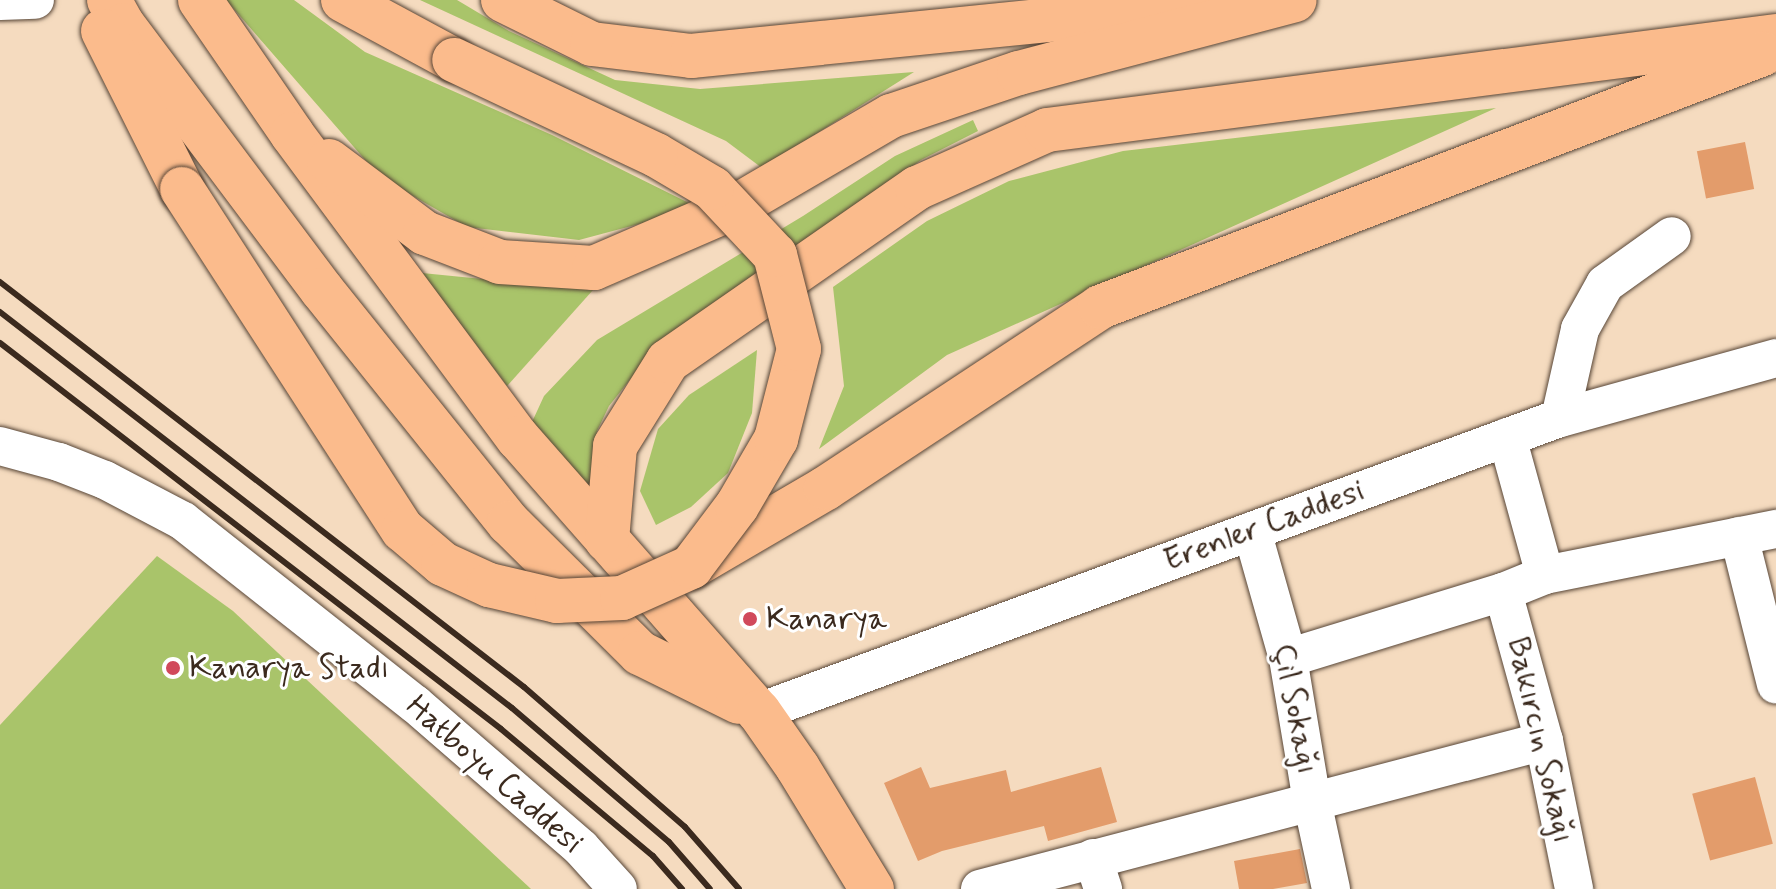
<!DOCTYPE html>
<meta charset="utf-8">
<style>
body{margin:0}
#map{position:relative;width:1776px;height:889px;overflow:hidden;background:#f5dbbf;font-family:Mynerve,sans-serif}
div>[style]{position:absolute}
.green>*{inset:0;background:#a9c46a}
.building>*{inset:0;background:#e39c6b;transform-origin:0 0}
.roads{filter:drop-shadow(0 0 2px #574536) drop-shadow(0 0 2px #574536)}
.minor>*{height:38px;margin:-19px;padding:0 19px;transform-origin:19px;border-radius:19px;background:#fff}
.major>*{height:44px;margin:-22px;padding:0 22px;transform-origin:22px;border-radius:22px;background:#fbbb8c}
.rail>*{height:6px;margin:-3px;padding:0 3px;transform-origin:3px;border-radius:3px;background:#3b2a1e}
.bridges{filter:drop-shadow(0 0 2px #574536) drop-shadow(0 0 2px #574536)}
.major-bridge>*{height:44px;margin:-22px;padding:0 22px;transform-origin:22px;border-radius:22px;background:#fbbb8c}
.dots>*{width:22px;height:22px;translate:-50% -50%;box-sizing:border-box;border:4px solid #fff;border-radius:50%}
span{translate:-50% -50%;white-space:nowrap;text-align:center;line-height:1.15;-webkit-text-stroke:6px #fff;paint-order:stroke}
.street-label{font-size:32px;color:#3b2a1e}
.poi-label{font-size:32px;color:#3b2a1e}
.left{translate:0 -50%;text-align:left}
</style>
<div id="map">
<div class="green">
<i style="clip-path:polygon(226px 0,294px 0,365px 52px,552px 135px,699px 208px,579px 240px,467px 227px,380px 177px)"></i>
<i style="clip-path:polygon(420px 0,457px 0,509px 31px,615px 80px,700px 89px,914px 72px,762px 168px,726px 141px)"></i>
<i style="clip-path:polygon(1496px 108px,947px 355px,819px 449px,844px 386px,833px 287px,927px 221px,1009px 181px,1123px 151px)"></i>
<i style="clip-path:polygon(973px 120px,978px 131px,921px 160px,640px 367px,609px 406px,597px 431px,589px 492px,532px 422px,544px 396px,597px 340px,803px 216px,895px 156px)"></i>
<i style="clip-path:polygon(422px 273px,593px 290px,507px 386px)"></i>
<i style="clip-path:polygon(757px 350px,752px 413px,728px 473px,691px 507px,656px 525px,640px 491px,658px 429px,689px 395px)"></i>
<i style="clip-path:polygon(157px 556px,233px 611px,531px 889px,0 889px,0 725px)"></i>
</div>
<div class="building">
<i style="left:1745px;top:142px;width:48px;height:49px;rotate:79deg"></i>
<i style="clip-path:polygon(921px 767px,930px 788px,1006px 770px,1011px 792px,1101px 767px,1117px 822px,1048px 841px,1044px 826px,942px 851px,918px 861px,884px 783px)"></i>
<i style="left:1755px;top:777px;width:69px;height:65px;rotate:75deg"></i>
<i style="clip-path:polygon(1300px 849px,1307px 883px,1273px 889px,1239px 889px,1234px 861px)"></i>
</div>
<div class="roads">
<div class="minor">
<i style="left:0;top:1px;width:35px;rotate:-2deg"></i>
<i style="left:1560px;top:418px;width:91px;rotate:-77.3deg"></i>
<i style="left:1580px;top:329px;width:51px;rotate:-60.9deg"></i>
<i style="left:1605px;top:284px;width:82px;rotate:-35.6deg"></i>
<i style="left:1507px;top:437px;width:143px;rotate:74.6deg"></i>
<i style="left:0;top:446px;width:61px;rotate:15.2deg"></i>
<i style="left:59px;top:462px;width:49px;rotate:21.4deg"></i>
<i style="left:105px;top:480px;width:88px;rotate:27.7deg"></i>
<i style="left:183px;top:521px;width:295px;rotate:38.3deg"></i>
<i style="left:415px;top:704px;width:220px;rotate:40.9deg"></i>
<i style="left:581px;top:848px;width:55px;rotate:47.9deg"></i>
<i style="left:1252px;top:531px;width:132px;rotate:74.2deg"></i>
<i style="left:1288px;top:658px;width:145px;rotate:80.5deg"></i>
<i style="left:1312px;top:801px;width:90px;rotate:77.8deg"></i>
<i style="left:1739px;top:536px;width:153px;rotate:76deg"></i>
<i style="left:1503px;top:592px;width:155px;rotate:74.6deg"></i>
<i style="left:1544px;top:741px;width:151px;rotate:78.5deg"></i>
<i style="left:1288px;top:658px;width:225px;rotate:-17.1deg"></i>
<i style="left:1503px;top:592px;width:45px;rotate:-22deg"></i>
<i style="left:1545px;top:575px;width:236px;rotate:-11.3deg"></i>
<i style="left:759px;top:712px;width:853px;rotate:-20.16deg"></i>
<i style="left:1560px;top:418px;width:224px;rotate:-15.5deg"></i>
<i style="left:1093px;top:858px;width:33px;rotate:72deg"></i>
<i style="left:980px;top:889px;width:583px;rotate:-14.7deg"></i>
</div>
<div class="major">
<i style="left:109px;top:0;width:29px;rotate:61deg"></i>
<i style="left:123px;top:25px;width:331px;rotate:53.1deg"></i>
<i style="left:322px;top:290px;width:299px;rotate:51.3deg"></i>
<i style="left:509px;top:523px;width:185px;rotate:44.8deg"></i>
<i style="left:640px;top:653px;width:110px;rotate:26.3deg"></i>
<i style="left:200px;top:0;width:163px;rotate:55.5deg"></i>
<i style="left:292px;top:134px;width:379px;rotate:53.4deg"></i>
<i style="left:518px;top:438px;width:365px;rotate:48.7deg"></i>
<i style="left:759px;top:712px;width:68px;rotate:55.1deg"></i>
<i style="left:798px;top:768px;width:142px;rotate:58.6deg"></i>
<i style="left:343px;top:0;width:126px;rotate:28.4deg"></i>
<i style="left:503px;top:0;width:99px;rotate:26.3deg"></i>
<i style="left:592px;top:44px;width:100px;rotate:6.9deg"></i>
<i style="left:691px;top:56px;width:501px;rotate:-5.73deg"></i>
<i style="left:103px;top:31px;width:177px;rotate:63.4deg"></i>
<i style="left:329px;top:161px;width:120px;rotate:36.9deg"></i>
<i style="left:425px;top:233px;width:80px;rotate:21.1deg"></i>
<i style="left:500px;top:262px;width:94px;rotate:3.7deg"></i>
<i style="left:594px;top:268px;width:154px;rotate:-23.4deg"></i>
<i style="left:735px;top:207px;width:181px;rotate:-30.3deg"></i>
<i style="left:891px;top:116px;width:135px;rotate:-18.6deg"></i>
<i style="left:1019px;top:73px;width:285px;rotate:-14.8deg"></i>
<i style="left:607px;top:540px;width:94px;rotate:-85.1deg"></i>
<i style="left:615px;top:446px;width:100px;rotate:-58.1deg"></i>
<i style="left:668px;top:361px;width:303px;rotate:-34.8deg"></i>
<i style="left:917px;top:188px;width:142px;rotate:-24deg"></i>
<i style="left:1047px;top:130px;width:735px;rotate:-7.35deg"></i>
<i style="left:691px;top:567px;width:156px;rotate:-30.3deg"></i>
<i style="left:826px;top:488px;width:328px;rotate:-33.4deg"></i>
<i style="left:1100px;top:307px;width:710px;rotate:-20.89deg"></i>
</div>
</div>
<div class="rail">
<i style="left:0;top:282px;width:662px;rotate:37.7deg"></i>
<i style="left:524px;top:687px;width:213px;rotate:41deg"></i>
<i style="left:685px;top:827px;width:82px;rotate:48.9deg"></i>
<i style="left:0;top:312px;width:647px;rotate:37.72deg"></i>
<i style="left:512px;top:708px;width:206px;rotate:40.5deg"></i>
<i style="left:669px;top:842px;width:62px;rotate:48.9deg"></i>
<i style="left:0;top:343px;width:632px;rotate:37.61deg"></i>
<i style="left:501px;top:729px;width:198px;rotate:39.9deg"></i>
<i style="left:653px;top:856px;width:44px;rotate:48.7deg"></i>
</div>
<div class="bridges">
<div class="major-bridge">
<i style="left:182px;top:189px;width:406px;rotate:57.1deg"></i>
<i style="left:403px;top:530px;width:52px;rotate:40.4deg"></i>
<i style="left:443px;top:564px;width:51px;rotate:24.5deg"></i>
<i style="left:489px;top:585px;width:70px;rotate:13.2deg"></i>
<i style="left:557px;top:601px;width:65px;rotate:-2.6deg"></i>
<i style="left:622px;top:598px;width:76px;rotate:-24.2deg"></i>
<i style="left:691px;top:567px;width:76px;rotate:-53deg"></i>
<i style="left:737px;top:506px;width:78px;rotate:-59.8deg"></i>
<i style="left:776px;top:439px;width:93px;rotate:-75.7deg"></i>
<i style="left:799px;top:349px;width:97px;rotate:-104.3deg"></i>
<i style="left:775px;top:255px;width:92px;rotate:-133.2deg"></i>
<i style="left:712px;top:188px;width:65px;rotate:-149.5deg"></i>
<i style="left:656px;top:155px;width:223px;rotate:-154.8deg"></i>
</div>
</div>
<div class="dots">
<i style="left:750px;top:619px;background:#d1495b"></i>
<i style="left:173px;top:668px;background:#d1495b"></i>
</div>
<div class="street-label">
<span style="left:1264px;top:526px;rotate:-20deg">Erenler Caddesi</span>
<span style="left:1295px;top:709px;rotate:79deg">Çil Sokağı</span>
<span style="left:1540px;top:740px;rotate:77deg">Bakırcın Sokağı</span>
<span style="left:494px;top:775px;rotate:41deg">Hatboyu Caddesi</span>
</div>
<div class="poi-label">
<span class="left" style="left:766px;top:619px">Kanarya</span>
<span class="left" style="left:189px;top:668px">Kanarya Stadı</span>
</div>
</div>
